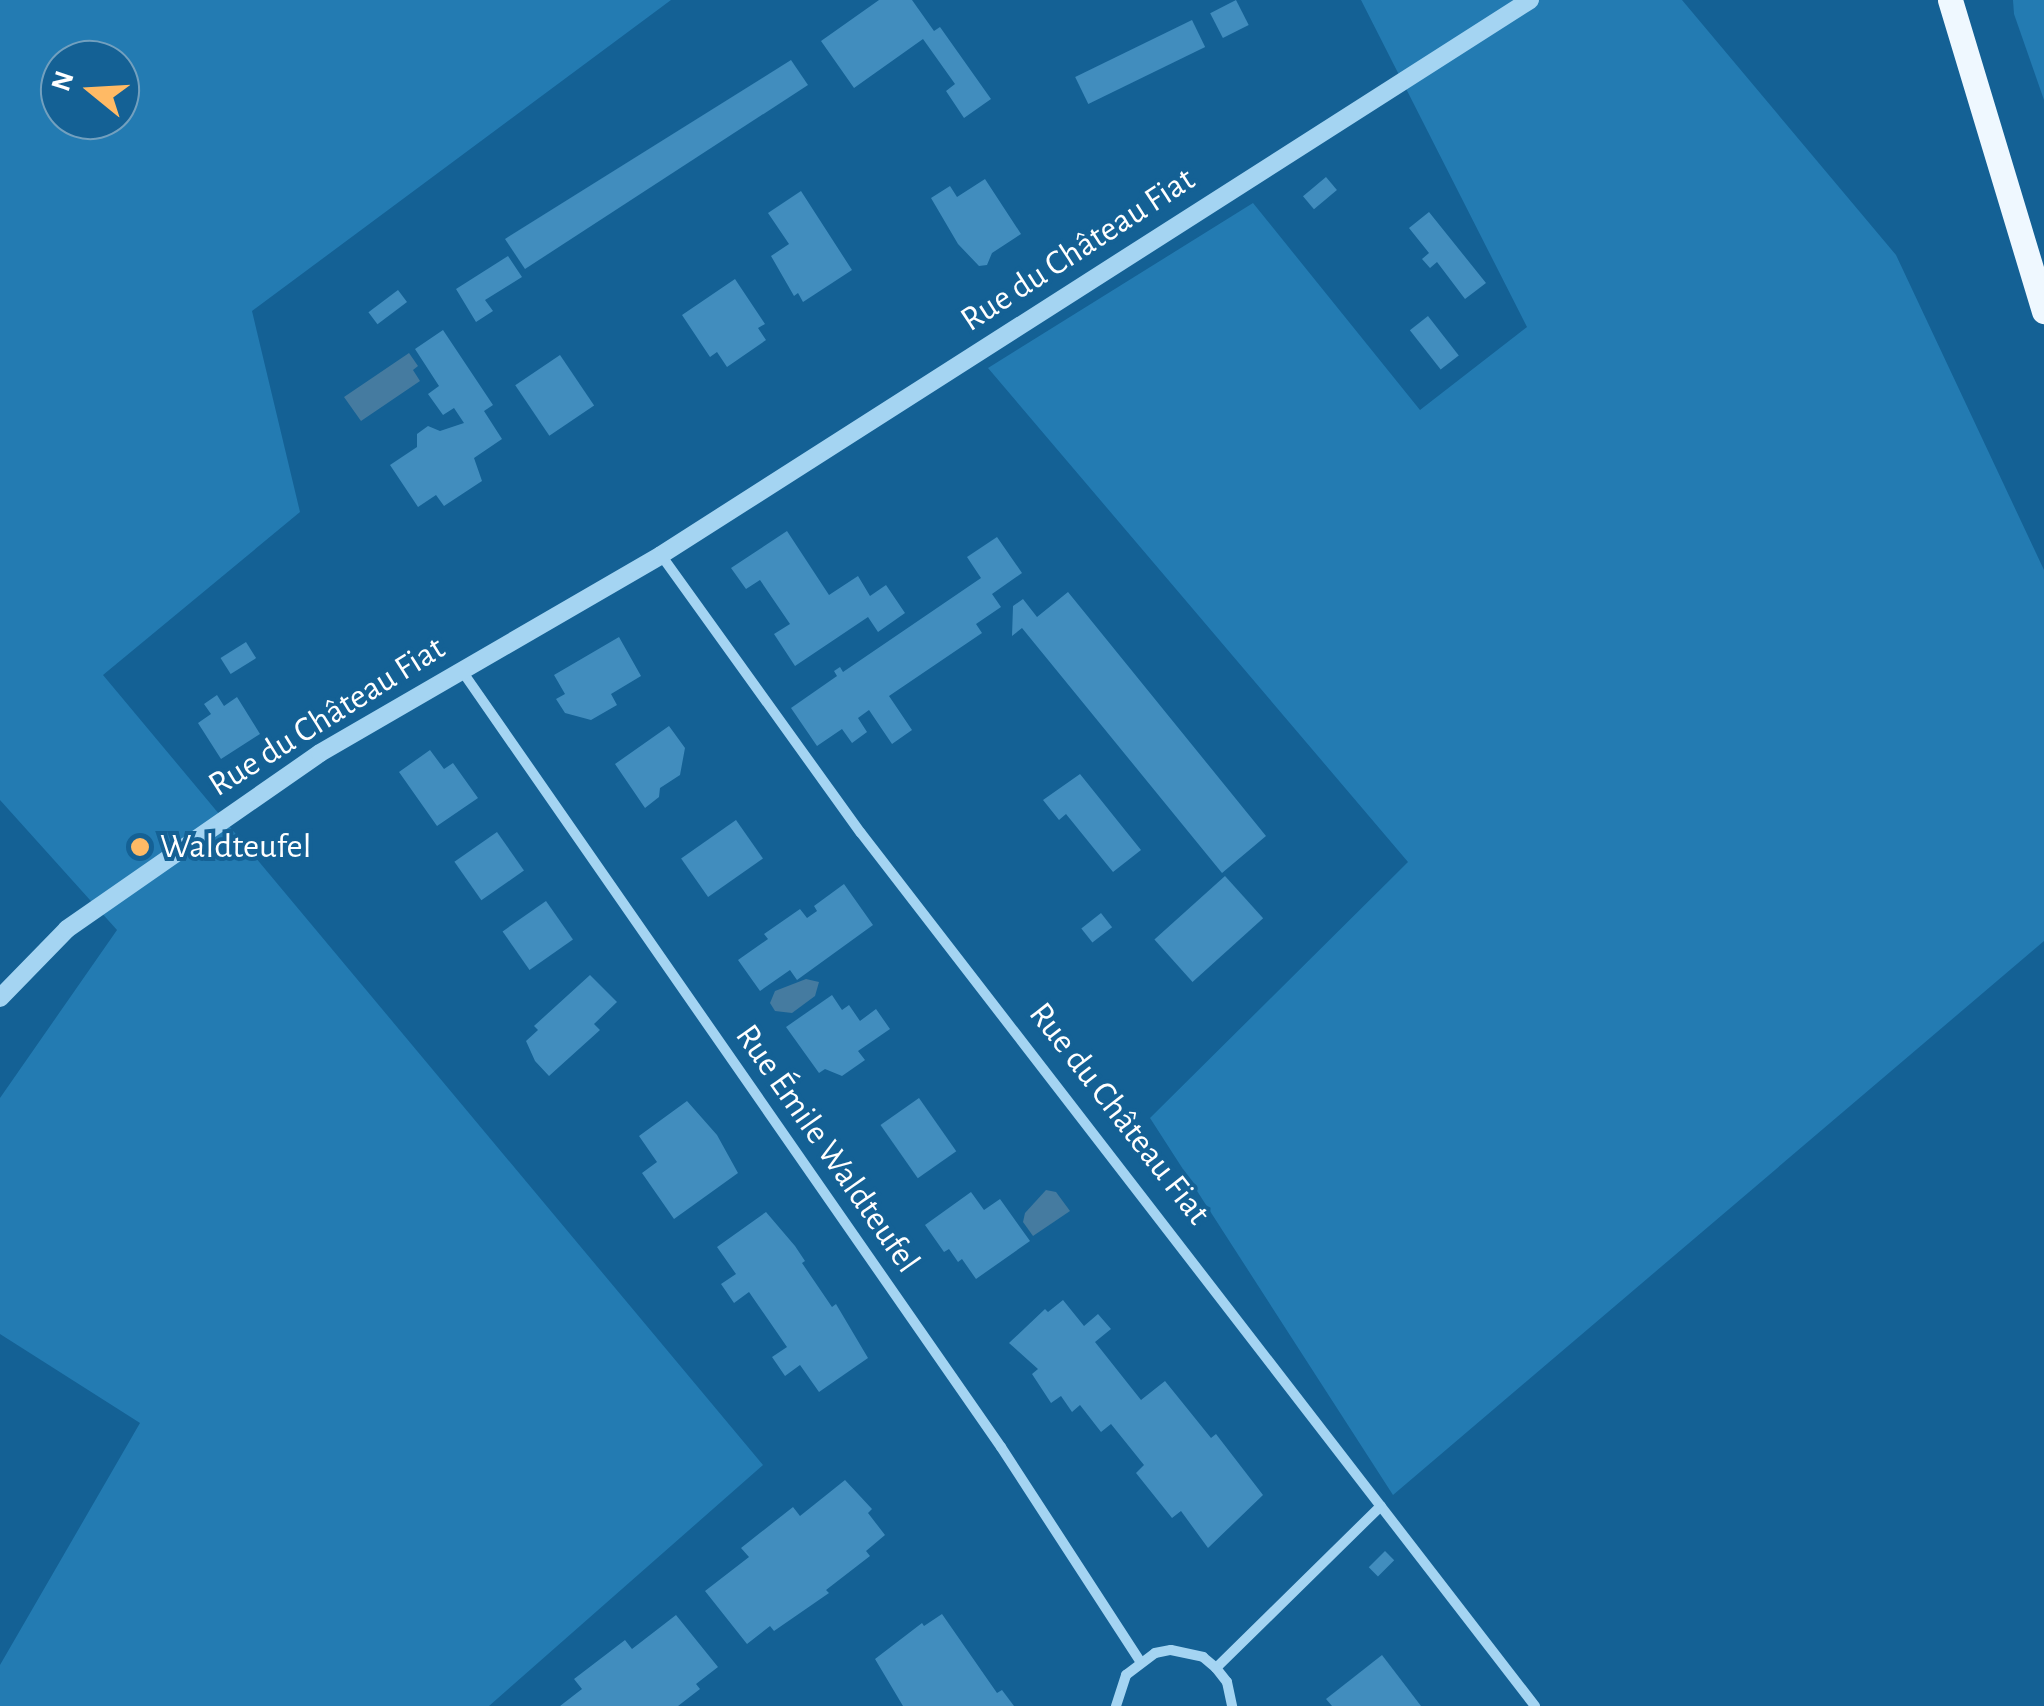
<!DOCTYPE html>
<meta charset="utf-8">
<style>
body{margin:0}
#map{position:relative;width:2044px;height:1706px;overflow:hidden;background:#146195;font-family:"Alegreya Sans",sans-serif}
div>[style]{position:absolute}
.green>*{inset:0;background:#237bb2}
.water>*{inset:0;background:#457ba0}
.building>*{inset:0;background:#418dbe;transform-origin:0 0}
.minor>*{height:10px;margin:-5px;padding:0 5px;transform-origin:5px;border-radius:5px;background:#a4d4f2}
.tertiary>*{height:18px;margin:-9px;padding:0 9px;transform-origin:9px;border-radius:9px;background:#a4d4f2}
.primary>*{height:25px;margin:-12.5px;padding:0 12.5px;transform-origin:12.5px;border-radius:12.5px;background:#eff8ff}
.dots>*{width:28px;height:28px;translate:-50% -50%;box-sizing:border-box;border:5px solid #146195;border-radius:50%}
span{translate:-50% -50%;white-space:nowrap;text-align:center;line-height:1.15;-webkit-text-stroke:8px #146195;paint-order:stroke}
.street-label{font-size:35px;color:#fff}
.poi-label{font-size:35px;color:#fff}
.left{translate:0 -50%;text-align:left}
.north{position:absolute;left:40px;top:40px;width:100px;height:100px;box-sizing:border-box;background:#146195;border:2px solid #72a0bf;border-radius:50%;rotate:288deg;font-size:28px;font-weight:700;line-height:40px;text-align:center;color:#fff}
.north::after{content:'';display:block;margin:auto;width:35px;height:45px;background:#ffba65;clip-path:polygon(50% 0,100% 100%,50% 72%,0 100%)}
</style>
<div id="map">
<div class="green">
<i style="clip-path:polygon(evenodd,0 0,671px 0,252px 311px,300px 512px,103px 675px,763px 1465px,489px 1706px,0 1706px,0 1665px,140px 1423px,0 1334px,0 1098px,117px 930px,0 800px,0 0,60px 60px,120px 60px,120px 120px,60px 120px,60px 60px)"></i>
<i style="clip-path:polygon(1361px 0,1682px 0,1896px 255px,2044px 570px,2044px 941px,1393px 1495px,1150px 1118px,1408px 862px,988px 368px,1253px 203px,1420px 410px,1527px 327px)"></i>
<i style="clip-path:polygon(2013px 0,2044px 0,2044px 100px,2014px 14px)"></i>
</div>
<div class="water">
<i style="clip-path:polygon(409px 353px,418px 366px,413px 370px,420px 381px,361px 421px,344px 397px)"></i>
<i style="clip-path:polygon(806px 979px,819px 982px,815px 996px,792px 1013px,775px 1011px,770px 1003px,775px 991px)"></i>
<i style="clip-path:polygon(1046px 1190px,1056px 1192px,1070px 1211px,1033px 1236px,1023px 1222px,1025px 1213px)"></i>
</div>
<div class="building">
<i style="clip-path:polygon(879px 0,912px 0,934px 31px,940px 27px,991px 99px,964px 118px,946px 91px,955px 84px,923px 39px,854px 88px,821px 41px)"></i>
<i style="left:1236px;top:0;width:28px;height:29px;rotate:63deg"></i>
<i style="left:1192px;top:20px;width:30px;height:130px;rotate:64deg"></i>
<i style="clip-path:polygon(791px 60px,808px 85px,525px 269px,505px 239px)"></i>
<i style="left:1326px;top:177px;width:17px;height:30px;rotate:50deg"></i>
<i style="clip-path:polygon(985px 179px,1021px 234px,992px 253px,987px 265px,979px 266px,958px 244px,931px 198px,950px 186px,957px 197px)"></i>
<i style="clip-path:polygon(801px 191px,852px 270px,803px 302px,798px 293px,794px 296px,771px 256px,789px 244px,768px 213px)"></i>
<i style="clip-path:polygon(1429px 212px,1486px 283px,1465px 299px,1437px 262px,1430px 268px,1422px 259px,1429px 253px,1409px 228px)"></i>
<i style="clip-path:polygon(508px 256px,522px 277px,485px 300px,493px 311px,476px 322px,456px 289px)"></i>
<i style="clip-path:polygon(735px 279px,765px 324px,758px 328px,766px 340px,727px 367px,717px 352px,710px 357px,682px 315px)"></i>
<i style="left:398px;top:290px;width:15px;height:37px;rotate:53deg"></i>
<i style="left:1428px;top:316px;width:50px;height:23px;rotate:52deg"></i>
<i style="clip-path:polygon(443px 330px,493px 405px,484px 411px,502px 439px,474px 458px,482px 481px,444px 506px,436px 495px,418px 507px,390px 465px,417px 447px,417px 434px,428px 426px,440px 431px,464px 423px,454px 408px,443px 415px,428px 394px,439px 386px,415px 349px)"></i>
<i style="left:560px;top:355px;width:61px;height:54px;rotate:56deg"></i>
<i style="clip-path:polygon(787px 531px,829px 595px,858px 576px,870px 596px,886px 585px,905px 613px,878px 632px,868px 617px,795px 666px,774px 634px,790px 624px,760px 580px,746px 589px,731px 568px)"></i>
<i style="clip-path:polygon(997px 537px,1022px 573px,992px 594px,1001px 607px,976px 624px,982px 633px,889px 696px,912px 730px,892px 744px,869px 710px,858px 718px,867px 732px,852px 743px,842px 729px,817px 746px,791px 708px,837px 676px,834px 671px,840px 667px,843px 672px,981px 578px,967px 557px)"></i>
<i style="clip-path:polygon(1068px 592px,1266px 836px,1222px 873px,1022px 628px,1012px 636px,1013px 606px,1023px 599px,1037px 617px)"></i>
<i style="clip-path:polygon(619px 637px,641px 676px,611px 694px,617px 705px,591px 720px,565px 713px,556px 699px,565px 694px,554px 675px)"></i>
<i style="left:246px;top:642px;width:19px;height:30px;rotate:58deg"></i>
<i style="clip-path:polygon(217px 695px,224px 706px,237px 697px,260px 734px,221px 759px,198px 723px,211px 714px,204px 704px)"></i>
<i style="clip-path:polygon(669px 726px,685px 748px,680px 775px,660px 788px,659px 797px,645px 808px,615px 764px)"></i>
<i style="clip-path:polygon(430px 750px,444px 769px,453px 763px,478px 798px,437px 826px,399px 772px)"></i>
<i style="clip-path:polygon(1080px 774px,1141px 850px,1113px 872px,1066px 814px,1059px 820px,1043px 800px)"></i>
<i style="left:736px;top:820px;width:47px;height:67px;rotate:55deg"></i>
<i style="left:497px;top:832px;width:47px;height:52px;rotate:55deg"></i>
<i style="left:1225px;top:876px;width:57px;height:95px;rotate:48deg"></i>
<i style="clip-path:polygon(844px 884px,873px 925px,797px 980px,790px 970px,760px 991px,738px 960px,768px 939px,764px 934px,800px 909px,807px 918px,817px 911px,814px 906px)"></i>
<i style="left:546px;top:901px;width:47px;height:53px;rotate:55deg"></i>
<i style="left:1101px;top:913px;width:18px;height:25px;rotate:52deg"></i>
<i style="clip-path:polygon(590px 975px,617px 1002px,594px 1024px,600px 1030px,549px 1076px,535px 1061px,526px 1041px,538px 1030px,534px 1026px)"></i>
<i style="clip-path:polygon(832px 995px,842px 1010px,849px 1005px,860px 1021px,876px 1009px,890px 1029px,858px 1051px,865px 1060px,842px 1076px,825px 1069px,819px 1073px,786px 1027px)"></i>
<i style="left:919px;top:1098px;width:65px;height:47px;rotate:55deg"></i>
<i style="clip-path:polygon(687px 1101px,717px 1135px,738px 1173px,674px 1219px,642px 1173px,657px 1162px,639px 1136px)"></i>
<i style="clip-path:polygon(971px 1192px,984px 1210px,1000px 1199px,1030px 1241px,976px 1279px,962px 1259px,958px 1262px,949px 1249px,944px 1252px,925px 1225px)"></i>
<i style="clip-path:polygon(766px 1212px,795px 1246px,805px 1261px,802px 1263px,832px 1307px,836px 1304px,868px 1358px,819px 1392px,800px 1365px,785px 1376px,772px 1357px,787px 1347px,749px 1292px,734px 1303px,721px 1284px,736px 1274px,717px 1247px)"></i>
<i style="clip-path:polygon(1063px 1300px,1084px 1326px,1098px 1314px,1111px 1329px,1095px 1342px,1141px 1400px,1165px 1381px,1211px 1438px,1216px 1434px,1263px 1495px,1208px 1548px,1181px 1511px,1172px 1518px,1136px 1473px,1144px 1465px,1111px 1424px,1101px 1432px,1080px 1405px,1072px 1412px,1061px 1396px,1051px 1403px,1032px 1374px,1038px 1369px,1009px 1343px,1045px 1309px,1048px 1312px)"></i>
<i style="clip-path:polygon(845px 1480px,872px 1509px,868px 1513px,885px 1535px,866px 1551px,870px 1556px,826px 1590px,829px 1593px,774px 1631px,770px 1626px,747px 1644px,705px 1591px,749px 1557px,741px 1548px,793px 1507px,800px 1516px)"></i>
<i style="left:1385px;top:1551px;width:13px;height:23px;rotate:45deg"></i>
<i style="clip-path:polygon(942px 1614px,997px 1693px,1002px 1690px,1014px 1706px,903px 1706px,875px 1659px,922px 1623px,924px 1626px)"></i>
<i style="clip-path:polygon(676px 1615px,718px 1667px,696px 1684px,700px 1689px,678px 1706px,560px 1706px,582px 1689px,574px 1679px,625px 1640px,632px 1649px)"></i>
<i style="clip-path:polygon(1382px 1655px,1421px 1706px,1332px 1706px,1326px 1699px)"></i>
</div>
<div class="minor">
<i style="left:661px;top:555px;width:342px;rotate:54.3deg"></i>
<i style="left:861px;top:833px;width:1103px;rotate:52.33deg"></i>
<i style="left:462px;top:671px;width:945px;rotate:55.22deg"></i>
<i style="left:1001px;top:1447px;width:255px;rotate:57deg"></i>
<i style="left:1216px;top:1668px;width:231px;rotate:-44.5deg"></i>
<i style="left:1116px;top:1706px;width:33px;rotate:-72deg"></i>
<i style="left:1126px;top:1675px;width:36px;rotate:-37deg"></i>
<i style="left:1155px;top:1653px;width:16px;rotate:-11deg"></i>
<i style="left:1171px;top:1650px;width:33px;rotate:12deg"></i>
<i style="left:1203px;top:1657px;width:17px;rotate:40deg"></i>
<i style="left:1216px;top:1668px;width:18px;rotate:52deg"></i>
<i style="left:1227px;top:1682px;width:25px;rotate:78deg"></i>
</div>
<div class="tertiary">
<i style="left:0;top:998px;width:96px;rotate:-45.8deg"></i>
<i style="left:67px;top:929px;width:308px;rotate:-34.8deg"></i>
<i style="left:320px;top:753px;width:394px;rotate:-30.1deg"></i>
<i style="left:661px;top:555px;width:1031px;rotate:-32.56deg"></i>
</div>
<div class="primary">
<i style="left:1950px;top:0;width:325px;rotate:73.2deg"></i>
</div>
<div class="dots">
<i style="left:140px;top:847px;background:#ffba65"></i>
</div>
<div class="street-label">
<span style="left:1078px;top:250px;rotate:-33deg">Rue du Château Fiat</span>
<span style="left:327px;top:717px;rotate:-32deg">Rue du Château Fiat</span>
<span style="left:1119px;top:1114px;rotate:52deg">Rue du Château Fiat</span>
<span style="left:827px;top:1149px;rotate:55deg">Rue Émile Waldteufel</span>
</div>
<div class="poi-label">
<span class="left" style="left:160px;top:847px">Waldteufel</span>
</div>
<div class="north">N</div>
</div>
